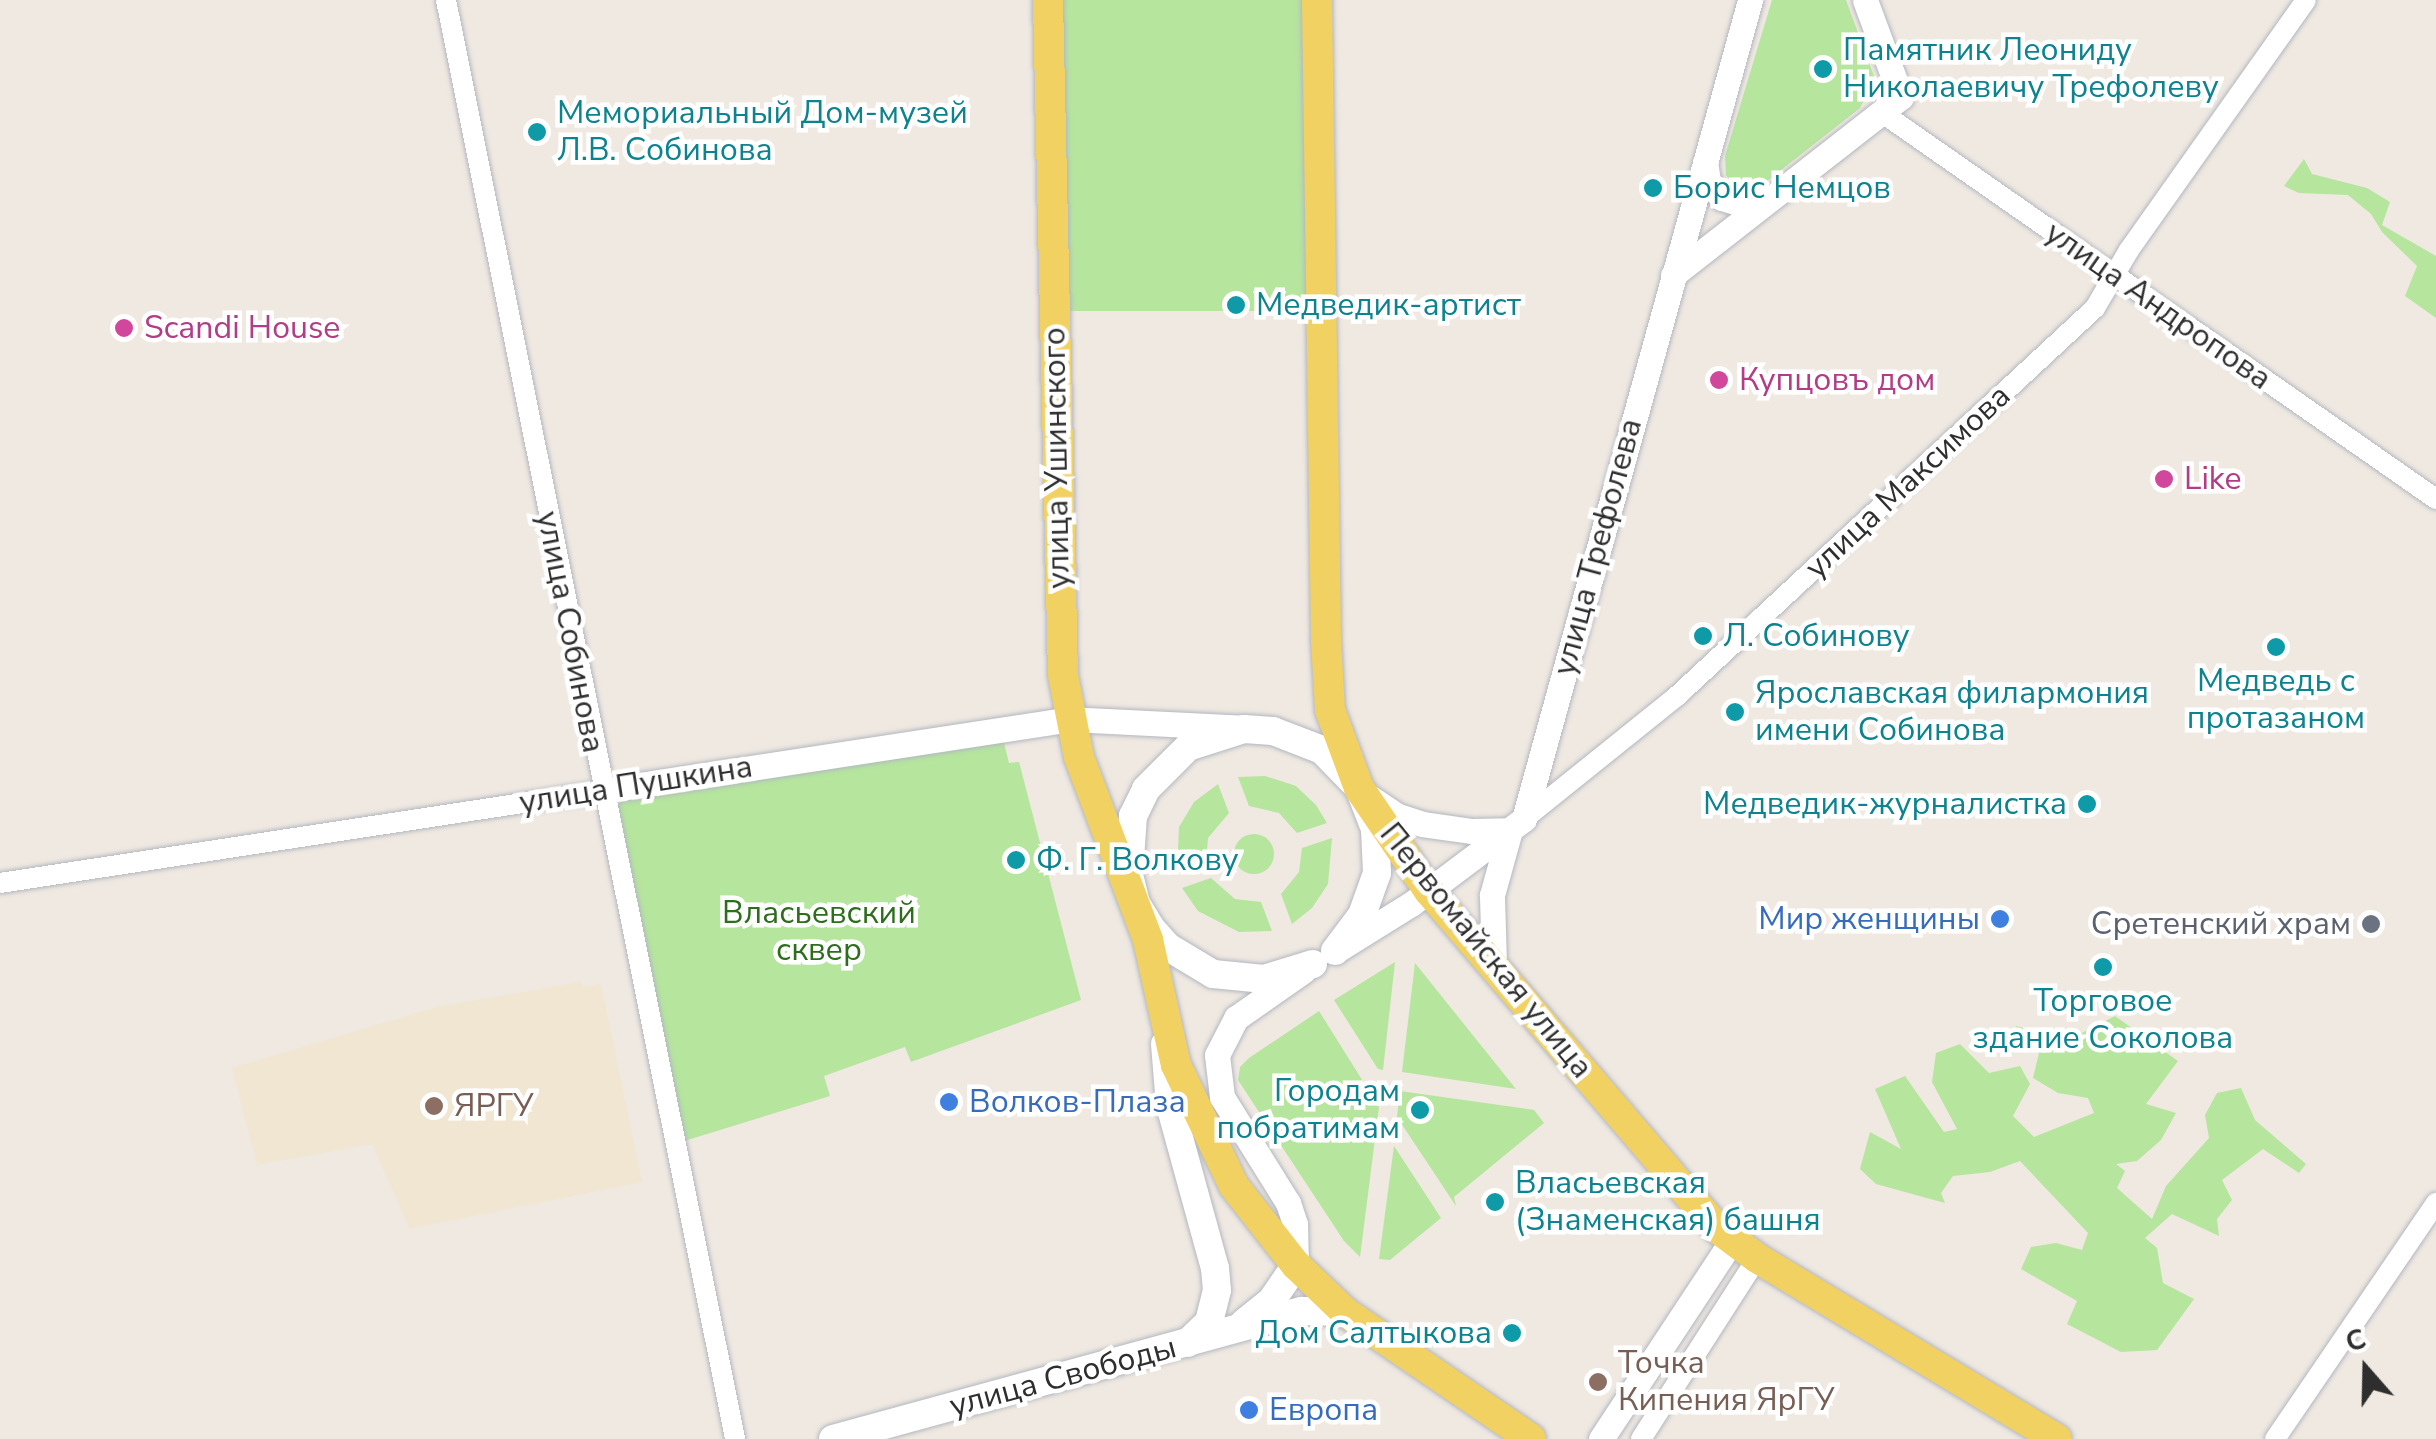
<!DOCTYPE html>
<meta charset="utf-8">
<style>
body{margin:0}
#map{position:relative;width:2436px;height:1439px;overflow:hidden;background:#efe9e1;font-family:"Nunito Sans",sans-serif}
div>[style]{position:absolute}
.education>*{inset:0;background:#f0e6d1}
.green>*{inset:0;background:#b6e59e;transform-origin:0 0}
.round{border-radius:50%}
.roads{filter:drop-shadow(0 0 2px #b4b7c1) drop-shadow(0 0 2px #b4b7c1)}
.minor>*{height:20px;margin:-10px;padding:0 10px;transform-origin:10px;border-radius:10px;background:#fff}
.tertiary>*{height:25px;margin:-12.5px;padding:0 12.5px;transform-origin:12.5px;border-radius:12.5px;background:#fff}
.secondary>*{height:28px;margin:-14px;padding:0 14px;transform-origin:14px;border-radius:14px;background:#fff}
.primary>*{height:30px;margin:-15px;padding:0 15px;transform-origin:15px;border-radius:15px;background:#f2d163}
.dots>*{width:28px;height:28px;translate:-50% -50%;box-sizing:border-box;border:5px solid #fff;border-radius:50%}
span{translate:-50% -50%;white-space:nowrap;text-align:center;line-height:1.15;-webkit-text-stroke:9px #fff;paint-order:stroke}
.culture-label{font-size:32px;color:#0d838f}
.left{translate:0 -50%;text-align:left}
.right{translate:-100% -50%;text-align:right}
.street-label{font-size:32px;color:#2e2e2e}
.hotel-label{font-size:32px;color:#b23c85}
.park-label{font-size:32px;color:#2c6e1b}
.shop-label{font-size:32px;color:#366cbe}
.worship-label{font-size:32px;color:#5b616d}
.education-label{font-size:32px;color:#785e54}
.north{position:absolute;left:2316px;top:1319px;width:100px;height:100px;-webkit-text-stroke:8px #fff;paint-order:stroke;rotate:340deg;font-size:28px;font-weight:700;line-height:40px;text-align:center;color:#2e2e2e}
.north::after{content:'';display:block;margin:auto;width:35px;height:45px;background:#2e2e2e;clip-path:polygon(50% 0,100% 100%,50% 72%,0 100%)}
</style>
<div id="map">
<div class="education">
<i style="clip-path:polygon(581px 982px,583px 987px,601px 984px,642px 1182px,410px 1229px,372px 1144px,257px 1165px,232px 1068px,437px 1007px)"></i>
</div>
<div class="green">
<i style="left:1059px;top:0;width:254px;height:311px"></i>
<i style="clip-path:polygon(1772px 0,1846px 0,1875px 79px,1860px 108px,1766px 182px,1745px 189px,1726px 176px,1725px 156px)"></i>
<i style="clip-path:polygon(2304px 159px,2312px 174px,2367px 188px,2390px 202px,2382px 225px,2436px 256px,2436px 318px,2405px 296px,2417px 266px,2382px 232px,2371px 214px,2348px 195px,2299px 193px,2284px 186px)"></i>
<i style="clip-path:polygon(1001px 731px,1009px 763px,1019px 762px,1081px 1000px,911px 1062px,905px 1047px,824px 1076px,830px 1096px,681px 1142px,609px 793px)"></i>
<i style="clip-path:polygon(1265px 776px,1296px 786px,1316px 805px,1327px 823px,1297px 833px,1279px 813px,1249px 806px,1238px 777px)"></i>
<i style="clip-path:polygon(1218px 784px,1229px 813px,1208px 838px,1206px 864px,1177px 873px,1179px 827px,1194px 802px)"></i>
<i class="round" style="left:1234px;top:834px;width:40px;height:40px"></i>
<i style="clip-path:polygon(1332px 838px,1328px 884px,1312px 908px,1292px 924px,1281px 894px,1299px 872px,1302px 848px)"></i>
<i style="clip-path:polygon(1211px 878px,1235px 899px,1261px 902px,1272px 931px,1239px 932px,1198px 911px,1182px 888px)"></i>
<i style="clip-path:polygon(1395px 962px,1383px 1070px,1378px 1069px,1334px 1000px)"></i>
<i style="clip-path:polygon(1415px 963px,1516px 1089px,1402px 1072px)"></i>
<i style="clip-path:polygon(1319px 1011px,1379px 1107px,1360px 1257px,1344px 1241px,1238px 1080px,1240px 1067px,1249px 1058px)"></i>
<i style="clip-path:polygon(2115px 1016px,2178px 1061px,2146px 1104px,2176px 1113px,2161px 1140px,2137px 1161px,2116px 1164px,2125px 1171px,2117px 1188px,2152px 1219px,2166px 1186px,2209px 1138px,2205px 1115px,2217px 1093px,2241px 1088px,2255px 1120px,2306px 1164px,2299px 1173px,2263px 1149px,2222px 1180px,2232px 1200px,2217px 1219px,2219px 1236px,2172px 1214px,2145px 1238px,2157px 1248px,2163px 1283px,2194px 1299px,2157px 1350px,2121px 1352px,2067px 1324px,2077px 1301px,2021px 1269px,2031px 1247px,2056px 1243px,2082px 1250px,2088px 1233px,2020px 1161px,1990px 1172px,1953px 1176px,1941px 1193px,1945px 1203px,1876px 1184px,1860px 1169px,1870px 1132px,1901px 1149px,1875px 1089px,1905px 1076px,1944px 1132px,1957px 1129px,1932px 1082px,1936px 1053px,1960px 1044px,1989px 1073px,2020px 1066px,2030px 1084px,2013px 1116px,2034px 1137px,2094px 1113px,2088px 1098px,2058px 1093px,2033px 1078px,2039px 1053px,2013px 1037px,2016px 1026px,2055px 1037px,2078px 1035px)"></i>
<i style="clip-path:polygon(1400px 1091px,1534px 1110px,1544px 1123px,1454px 1197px,1456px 1206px,1397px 1117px)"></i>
<i style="clip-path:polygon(1394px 1146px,1441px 1218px,1390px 1260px,1379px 1259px)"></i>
</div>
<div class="roads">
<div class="minor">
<i style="left:446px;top:0;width:1468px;rotate:78.64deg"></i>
<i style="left:1881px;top:112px;width:677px;rotate:34.89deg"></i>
<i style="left:1524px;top:819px;width:196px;rotate:-38.8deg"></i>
<i style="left:1677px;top:696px;width:570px;rotate:-42.87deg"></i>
<i style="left:2095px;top:308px;width:67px;rotate:-59.6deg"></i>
<i style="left:2129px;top:250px;width:306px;rotate:-54.7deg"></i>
<i style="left:0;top:883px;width:608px;rotate:-8.7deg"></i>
<i style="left:1641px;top:1439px;width:215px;rotate:-57.3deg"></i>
<i style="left:2275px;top:1439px;width:286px;rotate:-55.7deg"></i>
</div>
<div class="tertiary">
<i style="left:1705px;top:162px;width:19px;rotate:81deg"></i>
<i style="left:1708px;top:181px;width:22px;rotate:51deg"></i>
<i style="left:1722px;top:198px;width:24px;rotate:17deg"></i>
<i style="left:1745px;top:205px;width:24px;rotate:-15deg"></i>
<i style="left:1673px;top:275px;width:289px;rotate:-38deg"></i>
<i style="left:1901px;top:97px;width:103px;rotate:-110.4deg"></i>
<i style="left:601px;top:791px;width:474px;rotate:-8.7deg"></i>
<i style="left:1069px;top:719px;width:177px;rotate:2.9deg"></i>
<i style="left:1368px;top:796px;width:36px;rotate:34deg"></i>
<i style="left:1398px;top:816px;width:25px;rotate:18deg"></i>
<i style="left:1422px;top:824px;width:49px;rotate:8.1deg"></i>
<i style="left:1471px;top:831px;width:39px;rotate:-1deg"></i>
<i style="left:1337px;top:950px;width:87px;rotate:-31.9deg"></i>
<i style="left:1411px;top:904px;width:141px;rotate:-37deg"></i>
<i style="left:1524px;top:819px;width:850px;rotate:-74.57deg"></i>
<i style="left:1494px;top:964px;width:69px;rotate:-91.7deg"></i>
<i style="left:1492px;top:895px;width:67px;rotate:-74.5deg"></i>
<i style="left:1296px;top:1265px;width:41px;rotate:-91.4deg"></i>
<i style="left:1295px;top:1224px;width:22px;rotate:-108deg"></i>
<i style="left:1288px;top:1203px;width:125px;rotate:-121.9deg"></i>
<i style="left:1222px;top:1097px;width:42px;rotate:-96.8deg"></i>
<i style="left:1217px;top:1055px;width:42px;rotate:-62.8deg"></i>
<i style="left:1236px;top:1018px;width:82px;rotate:-35deg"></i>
<i style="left:1601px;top:1439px;width:238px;rotate:-56.6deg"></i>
</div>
<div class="secondary">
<i style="left:1313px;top:964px;width:51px;rotate:163deg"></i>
<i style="left:1264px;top:979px;width:51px;rotate:-174.4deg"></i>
<i style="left:1213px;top:974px;width:52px;rotate:-149deg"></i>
<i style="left:1168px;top:947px;width:25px;rotate:-132deg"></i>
<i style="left:1151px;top:928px;width:29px;rotate:-121deg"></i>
<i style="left:1136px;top:903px;width:30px;rotate:-104deg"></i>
<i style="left:1129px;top:874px;width:58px;rotate:-86.1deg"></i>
<i style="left:1133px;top:816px;width:30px;rotate:-64deg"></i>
<i style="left:1146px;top:789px;width:59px;rotate:-45deg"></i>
<i style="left:1188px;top:747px;width:59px;rotate:-17.8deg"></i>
<i style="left:1244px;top:729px;width:29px;rotate:4deg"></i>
<i style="left:1273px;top:731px;width:53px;rotate:21.2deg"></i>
<i style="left:1322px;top:750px;width:53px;rotate:45.8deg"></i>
<i style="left:1359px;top:788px;width:44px;rotate:68.7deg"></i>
<i style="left:1375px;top:829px;width:44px;rotate:87.4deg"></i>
<i style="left:1377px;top:873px;width:45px;rotate:109.7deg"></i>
<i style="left:1362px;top:915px;width:45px;rotate:126.9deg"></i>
<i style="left:1165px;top:1044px;width:61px;rotate:85.3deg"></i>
<i style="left:1170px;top:1105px;width:169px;rotate:74.6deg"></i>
<i style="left:1215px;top:1268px;width:22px;rotate:85deg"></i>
<i style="left:1217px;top:1290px;width:33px;rotate:104deg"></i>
<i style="left:1209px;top:1322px;width:30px;rotate:136deg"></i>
<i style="left:1244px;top:1323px;width:36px;rotate:-39deg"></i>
<i style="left:1272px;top:1300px;width:42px;rotate:-55.6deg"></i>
<i style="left:833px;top:1439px;width:486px;rotate:-15.3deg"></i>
<i style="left:1302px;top:1311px;width:43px;rotate:1.3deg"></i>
</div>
<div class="primary">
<i style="left:1048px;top:0;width:675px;rotate:88.73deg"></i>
<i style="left:1063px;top:675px;width:84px;rotate:79deg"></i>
<i style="left:1079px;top:757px;width:196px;rotate:69.3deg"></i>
<i style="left:1148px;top:940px;width:128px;rotate:77.4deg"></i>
<i style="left:1176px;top:1065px;width:134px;rotate:64.4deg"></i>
<i style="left:1234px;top:1186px;width:100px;rotate:51.9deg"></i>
<i style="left:1296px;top:1265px;width:68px;rotate:43.8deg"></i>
<i style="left:1345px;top:1312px;width:225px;rotate:34.3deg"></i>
<i style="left:1317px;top:0;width:640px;rotate:89.19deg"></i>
<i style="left:1326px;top:640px;width:70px;rotate:86.7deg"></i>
<i style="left:1330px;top:710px;width:83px;rotate:69.6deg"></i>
<i style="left:1359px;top:788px;width:125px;rotate:55.8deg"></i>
<i style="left:1429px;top:891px;width:445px;rotate:49.5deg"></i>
<i style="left:1718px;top:1229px;width:49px;rotate:36.6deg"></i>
<i style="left:1757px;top:1258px;width:350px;rotate:31.1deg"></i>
</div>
</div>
<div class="dots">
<i style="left:1823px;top:69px;background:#0f9aa8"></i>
<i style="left:537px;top:132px;background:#0f9aa8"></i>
<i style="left:1653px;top:188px;background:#0f9aa8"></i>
<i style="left:1236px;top:305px;background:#0f9aa8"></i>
<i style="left:124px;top:328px;background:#d1479c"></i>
<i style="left:1719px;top:380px;background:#d1479c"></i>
<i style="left:2164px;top:479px;background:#d1479c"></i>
<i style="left:1703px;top:636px;background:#0f9aa8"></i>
<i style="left:2276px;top:647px;background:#0f9aa8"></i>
<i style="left:1735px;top:712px;background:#0f9aa8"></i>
<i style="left:2087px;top:804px;background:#0f9aa8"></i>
<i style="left:1016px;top:860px;background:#0f9aa8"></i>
<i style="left:2000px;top:919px;background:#3f7fe0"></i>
<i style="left:2371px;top:924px;background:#6b7280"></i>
<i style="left:2103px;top:967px;background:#0f9aa8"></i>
<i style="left:949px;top:1102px;background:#3f7fe0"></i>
<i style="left:434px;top:1106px;background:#8d6e63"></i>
<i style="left:1420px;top:1110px;background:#0f9aa8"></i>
<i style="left:1495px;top:1202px;background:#0f9aa8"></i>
<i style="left:1512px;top:1333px;background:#0f9aa8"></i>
<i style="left:1598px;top:1382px;background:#8d6e63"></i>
<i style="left:1249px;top:1410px;background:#3f7fe0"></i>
</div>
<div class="culture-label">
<span class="left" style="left:1843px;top:69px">Памятник Леониду<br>Николаевичу Трефолеву</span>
<span class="left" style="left:557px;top:132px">Мемориальный Дом-музей<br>Л.В. Собинова</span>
<span class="left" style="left:1673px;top:188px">Борис Немцов</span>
<span class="left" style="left:1256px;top:305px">Медведик-артист</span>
<span class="left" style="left:1723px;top:636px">Л. Собинову</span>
<span style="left:2276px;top:700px">Медведь с<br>протазаном</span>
<span class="left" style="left:1755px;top:712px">Ярославская филармония<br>имени Собинова</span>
<span class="right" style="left:2067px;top:804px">Медведик-журналистка</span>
<span class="left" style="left:1036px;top:860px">Ф. Г. Волкову</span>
<span style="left:2103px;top:1020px">Торговое<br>здание Соколова</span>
<span class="right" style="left:1400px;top:1110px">Городам<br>побратимам</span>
<span class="left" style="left:1515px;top:1202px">Власьевская<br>(Знаменская) башня</span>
<span class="right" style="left:1492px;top:1333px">Дом Салтыкова</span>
</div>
<div class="street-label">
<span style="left:2158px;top:306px;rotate:35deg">улица Андропова</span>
<span style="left:1057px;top:458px;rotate:-91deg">улица Ушинского</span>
<span style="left:1908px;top:482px;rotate:-43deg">улица Максимова</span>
<span style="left:1598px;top:547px;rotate:-75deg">улица Трефолева</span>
<span style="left:570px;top:632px;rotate:79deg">улица Собинова</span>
<span style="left:636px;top:785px;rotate:-9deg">улица Пушкина</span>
<span style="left:1486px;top:951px;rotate:51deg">Первомайская улица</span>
<span style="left:1063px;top:1377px;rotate:-15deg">улица Свободы</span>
</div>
<div class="hotel-label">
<span class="left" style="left:144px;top:328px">Scandi House</span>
<span class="left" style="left:1739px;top:380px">Купцовъ дом</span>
<span class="left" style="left:2184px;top:479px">Like</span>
</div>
<div class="park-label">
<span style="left:819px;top:932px">Власьевский<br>сквер</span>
</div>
<div class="shop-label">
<span class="right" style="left:1980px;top:919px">Мир женщины</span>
<span class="left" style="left:969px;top:1102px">Волков-Плаза</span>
<span class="left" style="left:1269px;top:1410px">Европа</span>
</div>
<div class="worship-label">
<span class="right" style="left:2351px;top:924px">Сретенский храм</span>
</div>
<div class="education-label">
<span class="left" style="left:454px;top:1106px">ЯРГУ</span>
<span class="left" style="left:1618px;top:1382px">Точка<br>Кипения ЯрГУ</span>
</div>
<div class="north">С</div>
</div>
